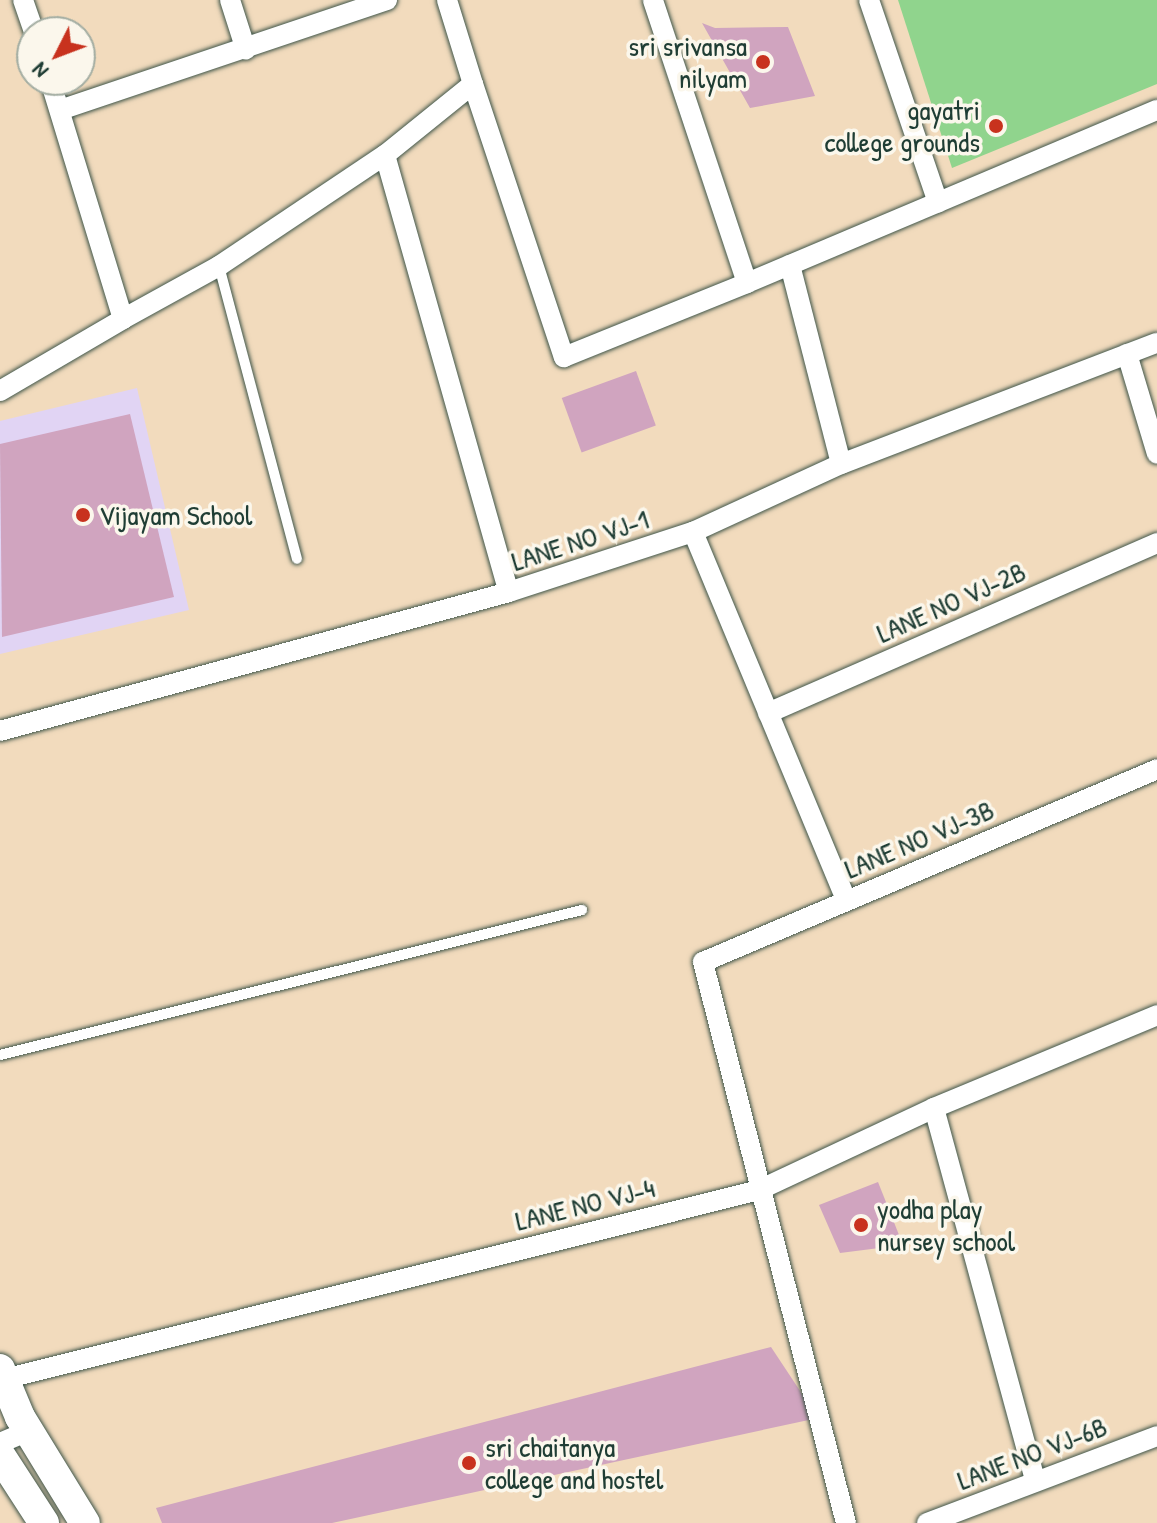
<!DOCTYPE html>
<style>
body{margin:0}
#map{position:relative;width:1157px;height:1523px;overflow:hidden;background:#f2dbbd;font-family:"Patrick Hand",sans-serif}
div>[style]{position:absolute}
.built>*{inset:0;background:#e1d4f4}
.green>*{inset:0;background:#90d48d}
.building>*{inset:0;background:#d0a4bf;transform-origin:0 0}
.roads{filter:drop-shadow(0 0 2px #3f5549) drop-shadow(0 0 2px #3f5549)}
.lane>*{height:10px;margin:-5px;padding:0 5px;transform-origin:5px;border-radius:5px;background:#fff}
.street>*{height:20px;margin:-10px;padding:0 10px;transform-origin:10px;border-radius:10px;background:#fff}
.secondary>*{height:30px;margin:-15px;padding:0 15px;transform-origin:15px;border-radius:15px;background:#fff}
.dots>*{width:22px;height:22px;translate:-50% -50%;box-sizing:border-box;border:4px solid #fbf7ec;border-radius:50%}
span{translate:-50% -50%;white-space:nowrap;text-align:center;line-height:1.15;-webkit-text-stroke:7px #fbf7ec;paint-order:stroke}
.poi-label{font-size:28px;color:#1f3d34}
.right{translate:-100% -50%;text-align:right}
.left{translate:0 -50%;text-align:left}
.street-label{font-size:28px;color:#1f3d34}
.north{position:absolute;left:16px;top:16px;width:80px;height:80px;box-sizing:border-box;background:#fbf7ec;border:2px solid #a3ada2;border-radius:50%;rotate:228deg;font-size:22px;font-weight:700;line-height:32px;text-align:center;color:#1f3d34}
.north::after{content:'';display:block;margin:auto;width:28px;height:36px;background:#c8321e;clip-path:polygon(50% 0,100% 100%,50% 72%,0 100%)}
</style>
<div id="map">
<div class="built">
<i style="clip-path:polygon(137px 388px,189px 610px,0 654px,0 421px)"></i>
</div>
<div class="green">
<i style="clip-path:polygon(898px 0,1157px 0,1157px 84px,952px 168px)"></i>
</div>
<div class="building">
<i style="clip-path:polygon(702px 23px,715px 28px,788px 27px,815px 96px,750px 108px)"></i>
<i style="left:636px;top:371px;width:58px;height:79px;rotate:70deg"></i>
<i style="clip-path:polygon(130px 414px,174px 597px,2px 637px,0 444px)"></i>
<i style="clip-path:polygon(878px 1182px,903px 1245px,840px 1253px,819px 1205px)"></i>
<i style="clip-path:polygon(771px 1347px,818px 1418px,332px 1523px,162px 1523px,156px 1508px)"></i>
</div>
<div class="roads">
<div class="lane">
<i style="left:219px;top:266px;width:303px;rotate:75.1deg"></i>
<i style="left:0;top:1055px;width:600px;rotate:-13.99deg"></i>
</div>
<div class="street">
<i style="left:23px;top:0;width:34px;rotate:71deg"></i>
<i style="left:230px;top:0;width:52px;rotate:72.3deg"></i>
<i style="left:869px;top:0;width:214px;rotate:71.2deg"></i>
<i style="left:473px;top:84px;width:288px;rotate:71.6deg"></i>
<i style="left:564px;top:357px;width:197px;rotate:-22deg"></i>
<i style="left:747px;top:283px;width:298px;rotate:-108.4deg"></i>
<i style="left:60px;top:110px;width:345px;rotate:-18.6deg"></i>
<i style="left:385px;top:155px;width:454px;rotate:74.2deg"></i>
<i style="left:790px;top:265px;width:205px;rotate:75.6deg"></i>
<i style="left:747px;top:283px;width:445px;rotate:-22.9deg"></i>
<i style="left:123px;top:319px;width:110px;rotate:-28.9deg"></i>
<i style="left:219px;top:266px;width:200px;rotate:-33.8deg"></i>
<i style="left:385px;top:155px;width:113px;rotate:-38.9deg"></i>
<i style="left:473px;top:84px;width:88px;rotate:-107.2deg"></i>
<i style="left:1127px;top:354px;width:104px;rotate:73.3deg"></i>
<i style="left:0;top:391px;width:143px;rotate:-30.3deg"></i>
<i style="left:123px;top:319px;width:250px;rotate:-107deg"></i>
<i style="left:693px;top:532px;width:399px;rotate:67.4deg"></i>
<i style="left:768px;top:713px;width:425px;rotate:-23.6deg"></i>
<i style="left:0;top:731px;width:528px;rotate:-15.27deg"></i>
<i style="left:509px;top:592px;width:194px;rotate:-18.1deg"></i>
<i style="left:693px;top:532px;width:163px;rotate:-24.7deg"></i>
<i style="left:841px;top:464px;width:338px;rotate:-21deg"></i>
<i style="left:934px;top:1108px;width:386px;rotate:74.8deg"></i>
<i style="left:4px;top:1379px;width:778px;rotate:-14.05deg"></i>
<i style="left:759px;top:1190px;width:193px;rotate:-25.1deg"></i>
<i style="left:934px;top:1108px;width:242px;rotate:-22.6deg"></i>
<i style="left:0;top:1443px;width:30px;rotate:-23deg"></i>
<i style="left:846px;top:1523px;width:579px;rotate:-104.3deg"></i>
<i style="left:703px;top:962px;width:493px;rotate:-23deg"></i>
<i style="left:927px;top:1523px;width:246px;rotate:-20.7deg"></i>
</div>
<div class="secondary">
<i style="left:0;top:1369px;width:52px;rotate:67.4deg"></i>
<i style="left:20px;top:1417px;width:124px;rotate:58.5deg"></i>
<i style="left:0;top:1455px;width:81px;rotate:57.1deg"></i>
</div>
</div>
<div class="dots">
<i style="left:763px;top:62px;background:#c8321e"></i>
<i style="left:996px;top:126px;background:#c8321e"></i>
<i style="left:83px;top:515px;background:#c8321e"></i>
<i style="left:861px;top:1225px;background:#c8321e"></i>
<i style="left:469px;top:1463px;background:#c8321e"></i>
</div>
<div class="poi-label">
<span class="right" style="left:747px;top:62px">sri srivansa<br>nilyam</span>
<span class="right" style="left:980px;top:126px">gayatri<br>college grounds</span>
<span class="left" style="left:99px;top:515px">Vijayam School</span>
<span class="left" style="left:877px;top:1225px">yodha play<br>nursey school</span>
<span class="left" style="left:485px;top:1463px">sri chaitanya<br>college and hostel</span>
</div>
<div class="street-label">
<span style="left:580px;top:540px;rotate:-18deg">LANE NO VJ-1</span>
<span style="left:951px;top:602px;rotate:-24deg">LANE NO VJ-2B</span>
<span style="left:919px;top:839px;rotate:-23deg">LANE NO VJ-3B</span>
<span style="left:585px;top:1204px;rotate:-14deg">LANE NO VJ-4</span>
<span style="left:1032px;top:1453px;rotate:-21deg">LANE NO VJ-6B</span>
</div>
<div class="north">N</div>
</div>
